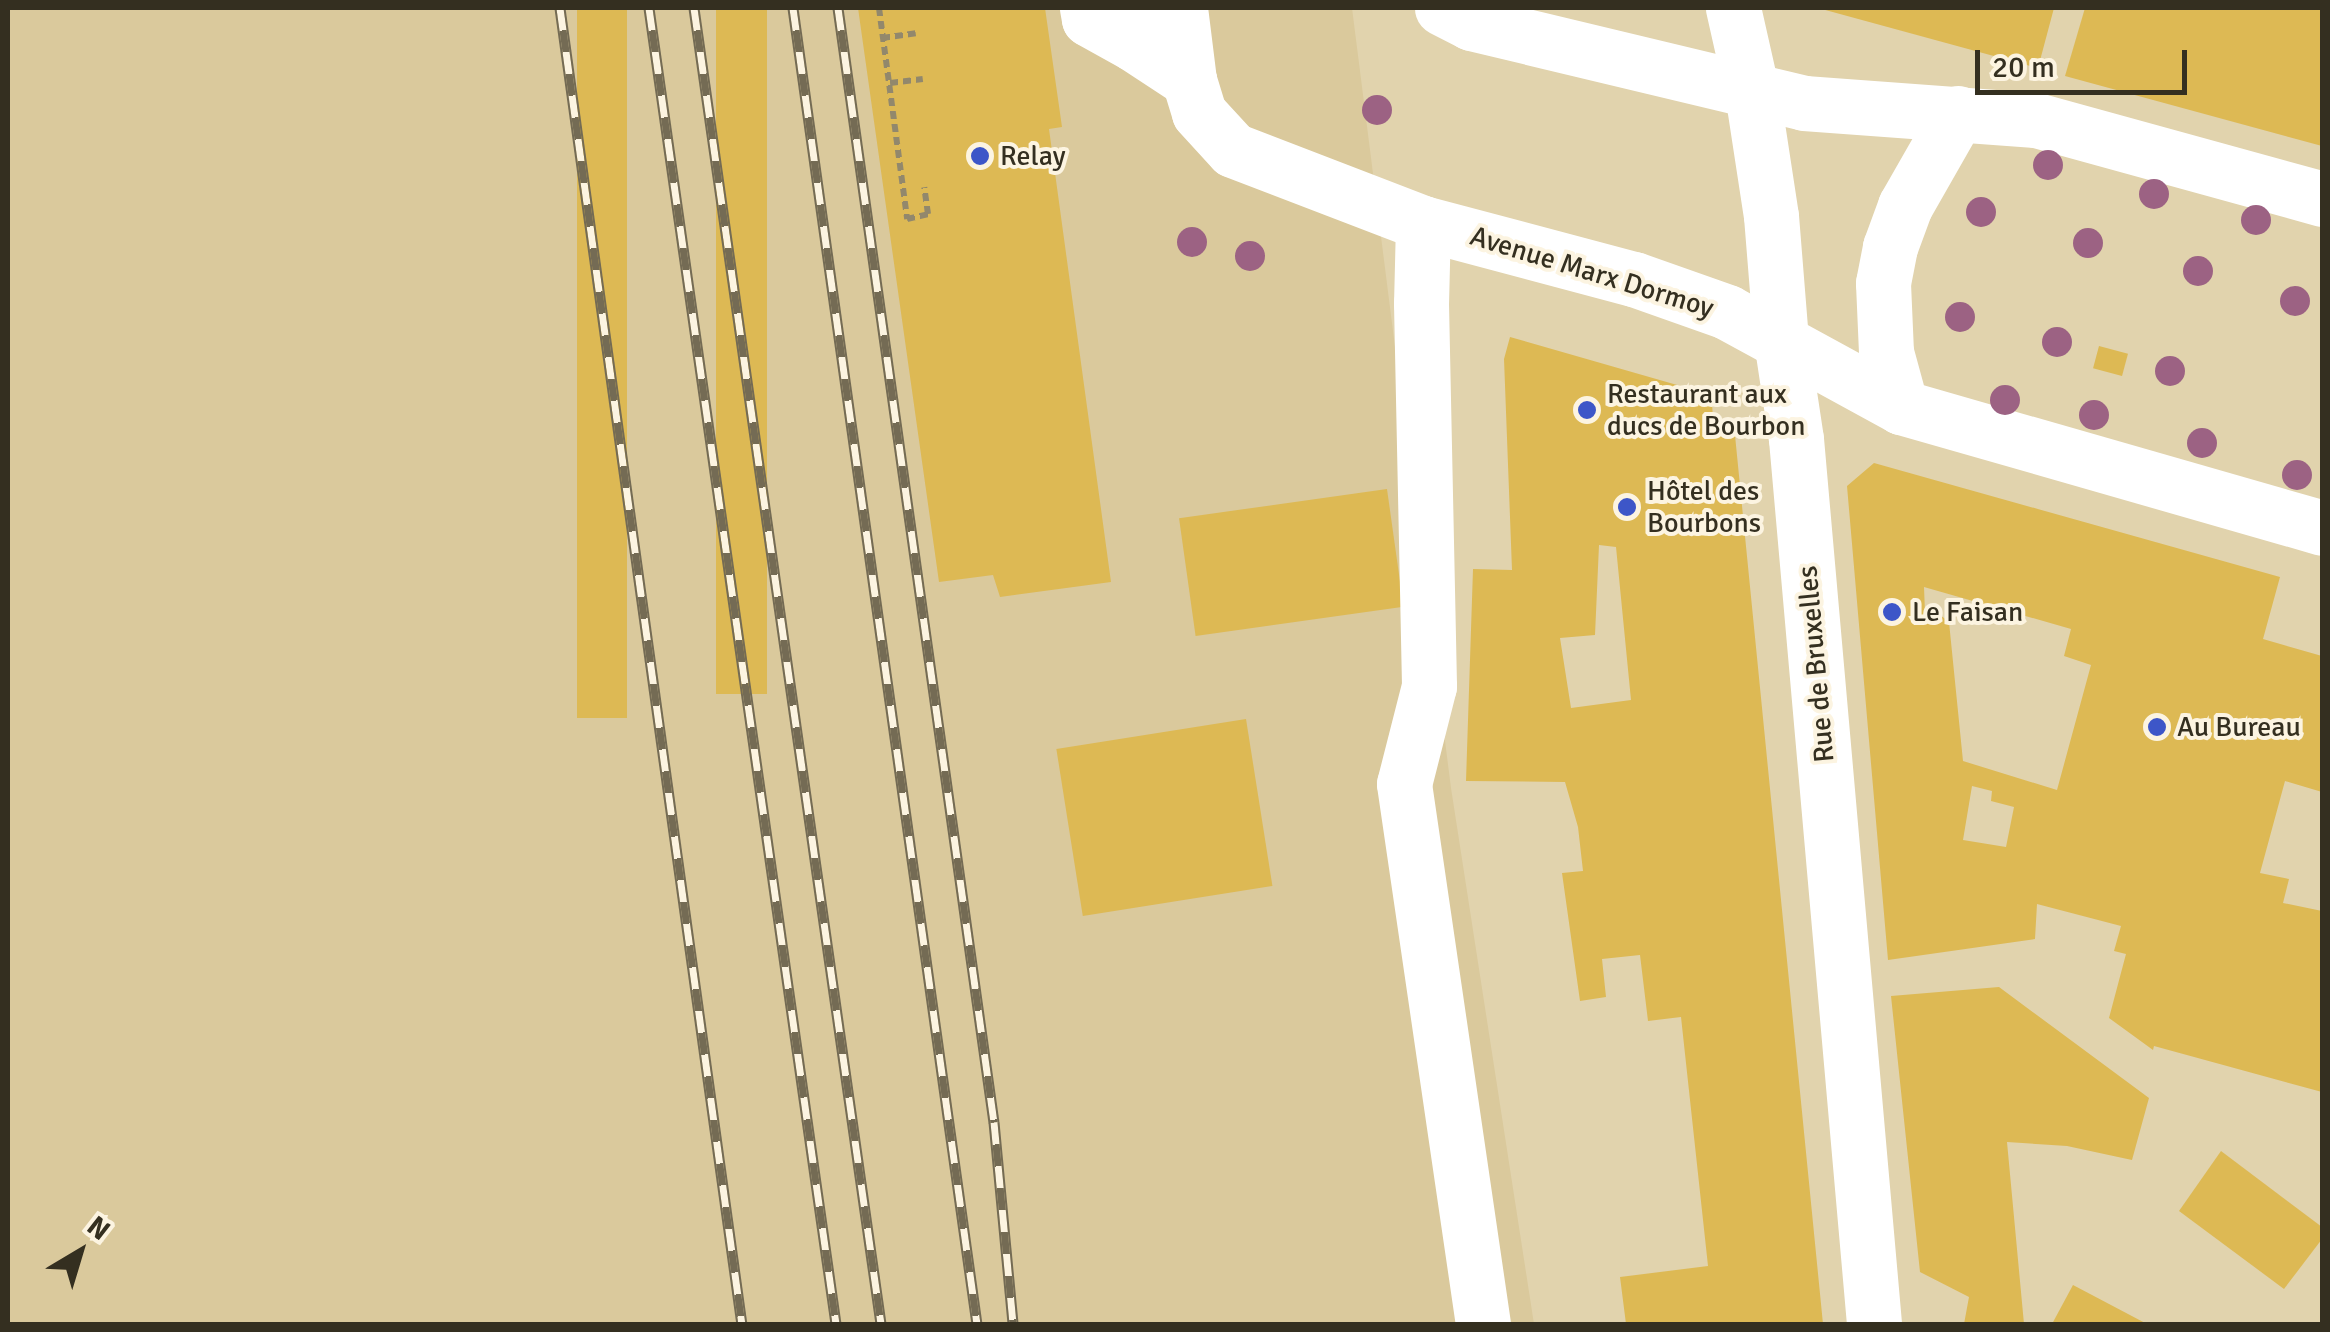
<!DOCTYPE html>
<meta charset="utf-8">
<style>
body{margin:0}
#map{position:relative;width:2330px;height:1332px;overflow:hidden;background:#e1d3ad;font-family:Signika,sans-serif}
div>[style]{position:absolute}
.built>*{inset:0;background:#dac99c}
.building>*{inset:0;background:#ddb954;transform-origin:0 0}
.path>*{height:6px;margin-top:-3px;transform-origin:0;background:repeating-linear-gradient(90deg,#92886c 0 8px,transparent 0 13px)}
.minor>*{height:55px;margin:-27.5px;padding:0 27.5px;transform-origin:27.5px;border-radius:27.5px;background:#fff}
.rail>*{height:11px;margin-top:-5.5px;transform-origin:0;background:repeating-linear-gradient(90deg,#fcf4e1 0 22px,#746b54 0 44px);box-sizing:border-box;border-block:2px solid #746b54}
.trees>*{width:30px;height:30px;margin:-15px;border-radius:50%;background:#9c6283}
.dots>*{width:28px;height:28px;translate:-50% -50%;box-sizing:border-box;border:5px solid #fcf4e1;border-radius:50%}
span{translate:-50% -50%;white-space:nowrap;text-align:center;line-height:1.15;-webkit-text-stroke:8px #fcf4e1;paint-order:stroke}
.poi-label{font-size:28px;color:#342f20}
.left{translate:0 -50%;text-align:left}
.street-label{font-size:28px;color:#342f20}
.frame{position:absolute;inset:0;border:10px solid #342f20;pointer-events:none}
.north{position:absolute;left:30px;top:1202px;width:100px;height:100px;-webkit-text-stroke:8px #fcf4e1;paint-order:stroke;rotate:38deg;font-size:28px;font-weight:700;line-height:40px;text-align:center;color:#342f20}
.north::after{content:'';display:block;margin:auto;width:35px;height:45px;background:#342f20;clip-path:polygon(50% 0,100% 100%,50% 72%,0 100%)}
.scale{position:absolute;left:1975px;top:50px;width:212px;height:45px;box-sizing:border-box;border:5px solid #342f20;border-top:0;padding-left:12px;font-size:30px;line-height:35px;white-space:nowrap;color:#342f20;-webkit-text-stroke:8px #fcf4e1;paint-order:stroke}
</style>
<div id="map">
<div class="built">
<i style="clip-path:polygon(8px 8px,1352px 8px,1451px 788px,1534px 1324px,8px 1324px)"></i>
</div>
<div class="building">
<i style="left:577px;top:8px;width:50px;height:710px"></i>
<i style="left:716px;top:8px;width:51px;height:686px"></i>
<i style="clip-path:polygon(858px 8px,1045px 8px,1062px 127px,1049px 129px,1111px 582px,1000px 597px,993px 575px,939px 582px)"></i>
<i style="clip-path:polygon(1818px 8px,2054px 8px,2038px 68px)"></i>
<i style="clip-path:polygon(2085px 8px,2322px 8px,2322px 146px,2065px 76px)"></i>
<i style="clip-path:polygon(evenodd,1510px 337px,1698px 391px,1712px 403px,1713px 419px,1734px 425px,1823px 1324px,1626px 1324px,1620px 1277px,1708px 1266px,1681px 1017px,1648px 1021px,1640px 955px,1602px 959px,1606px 997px,1580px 1001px,1562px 873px,1583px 871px,1578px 827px,1565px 782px,1466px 781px,1473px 569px,1512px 570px,1504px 359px,1510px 337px,1599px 545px,1616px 547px,1631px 700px,1571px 708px,1560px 638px,1595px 635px,1599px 545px)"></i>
<i style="left:2099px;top:346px;width:30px;height:23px;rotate:15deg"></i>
<i style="clip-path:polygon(evenodd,1874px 463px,2280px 577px,2263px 639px,2322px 656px,2322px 792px,2285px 781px,2260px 873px,2289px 879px,2283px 903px,2322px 911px,2322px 1092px,2154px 1046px,2153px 1050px,2109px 1018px,2126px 954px,2114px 951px,2121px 926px,2037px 904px,2035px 939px,1888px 960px,1847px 486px,1874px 463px,1924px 587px,2071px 629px,2064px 656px,2091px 665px,2057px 790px,1963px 761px,1949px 622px,1935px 611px,1925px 613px,1924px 587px,1874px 463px,1972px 786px,1992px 791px,1991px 801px,2014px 807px,2006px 847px,1963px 840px,1972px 786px)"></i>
<i style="left:1387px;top:489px;width:119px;height:210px;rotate:82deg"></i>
<i style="left:1246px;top:719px;width:169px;height:192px;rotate:81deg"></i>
<i style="clip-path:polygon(1999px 987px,2149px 1098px,2132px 1160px,2067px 1146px,2007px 1142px,2024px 1324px,1964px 1324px,1969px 1297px,1920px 1272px,1891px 996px)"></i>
<i style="clip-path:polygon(2221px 1151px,2322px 1227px,2322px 1239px,2284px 1289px,2179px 1211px)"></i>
<i style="clip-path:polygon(2073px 1285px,2147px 1324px,2052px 1324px)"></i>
</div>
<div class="path">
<i style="left:879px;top:8px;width:213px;rotate:82.4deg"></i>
<i style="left:907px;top:219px;width:22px;rotate:-13deg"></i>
<i style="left:928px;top:214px;width:27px;rotate:-98deg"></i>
<i style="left:882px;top:38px;width:34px;rotate:-8deg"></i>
<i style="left:890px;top:83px;width:33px;rotate:-7deg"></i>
</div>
<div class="minor">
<i style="left:1087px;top:8px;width:11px;rotate:80deg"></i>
<i style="left:1089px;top:19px;width:51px;rotate:29.1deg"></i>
<i style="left:1128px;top:8px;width:36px;rotate:81deg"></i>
<i style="left:1134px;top:44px;width:66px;rotate:33.2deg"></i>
<i style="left:1180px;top:8px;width:73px;rotate:82.9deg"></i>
<i style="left:1189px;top:80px;width:34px;rotate:73deg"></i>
<i style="left:1199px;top:113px;width:50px;rotate:47.4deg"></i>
<i style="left:1233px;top:150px;width:204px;rotate:21deg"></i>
<i style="left:1423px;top:223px;width:218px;rotate:14.9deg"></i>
<i style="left:1634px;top:279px;width:99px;rotate:19.5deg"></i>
<i style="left:1727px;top:312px;width:198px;rotate:28.6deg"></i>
<i style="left:1901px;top:407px;width:438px;rotate:16deg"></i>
<i style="left:1442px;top:8px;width:33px;rotate:27deg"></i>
<i style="left:1471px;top:23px;width:342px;rotate:13.5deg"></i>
<i style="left:1804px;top:103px;width:233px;rotate:4.2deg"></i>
<i style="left:2036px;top:120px;width:297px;rotate:15.4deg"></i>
<i style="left:1733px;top:8px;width:86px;rotate:77.3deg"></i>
<i style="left:1752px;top:92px;width:125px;rotate:81.3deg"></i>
<i style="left:1771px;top:216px;width:124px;rotate:85.4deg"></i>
<i style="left:1781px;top:340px;width:100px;rotate:81.4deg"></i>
<i style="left:1796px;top:439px;width:888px;rotate:84.96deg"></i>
<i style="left:1423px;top:223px;width:80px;rotate:91.4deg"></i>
<i style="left:1421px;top:303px;width:383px;rotate:88.8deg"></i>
<i style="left:1429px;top:686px;width:101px;rotate:104.3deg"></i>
<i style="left:1404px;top:784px;width:546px;rotate:81.68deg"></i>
<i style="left:1901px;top:407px;width:57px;rotate:-105.3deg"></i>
<i style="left:1886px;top:352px;width:69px;rotate:-92.5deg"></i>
<i style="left:1883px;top:283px;width:37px;rotate:-79deg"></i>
<i style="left:1890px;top:247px;width:44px;rotate:-69.9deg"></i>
<i style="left:1905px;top:206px;width:107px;rotate:-60.3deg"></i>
</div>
<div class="rail">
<i style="left:560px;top:8px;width:1329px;rotate:82.13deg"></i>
<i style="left:649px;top:8px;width:1329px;rotate:81.91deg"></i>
<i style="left:694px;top:8px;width:1329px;rotate:81.91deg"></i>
<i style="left:793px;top:8px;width:1329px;rotate:82.04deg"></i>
<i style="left:838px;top:8px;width:1125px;rotate:82.03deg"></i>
<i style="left:994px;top:1122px;width:203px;rotate:84.6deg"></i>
</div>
<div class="trees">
<i style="left:1377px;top:110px"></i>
<i style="left:2048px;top:165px"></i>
<i style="left:2154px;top:194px"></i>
<i style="left:1981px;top:212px"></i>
<i style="left:2256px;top:220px"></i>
<i style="left:1192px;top:242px"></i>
<i style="left:2088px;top:243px"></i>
<i style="left:1250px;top:256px"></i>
<i style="left:2198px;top:271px"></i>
<i style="left:2295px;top:301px"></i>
<i style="left:1960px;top:317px"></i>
<i style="left:2057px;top:342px"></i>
<i style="left:2170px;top:371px"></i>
<i style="left:2005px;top:400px"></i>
<i style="left:2094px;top:415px"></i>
<i style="left:2202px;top:443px"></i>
<i style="left:2297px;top:475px"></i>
</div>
<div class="dots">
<i style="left:980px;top:156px;background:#3d56c8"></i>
<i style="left:1587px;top:410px;background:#3d56c8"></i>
<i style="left:1627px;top:507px;background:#3d56c8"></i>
<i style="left:1892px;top:612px;background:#3d56c8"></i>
<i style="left:2157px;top:727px;background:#3d56c8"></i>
</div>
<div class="poi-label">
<span class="left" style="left:1000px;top:156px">Relay</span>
<span class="left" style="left:1607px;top:410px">Restaurant aux<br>ducs de Bourbon</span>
<span class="left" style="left:1647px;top:507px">Hôtel des<br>Bourbons</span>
<span class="left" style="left:1912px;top:612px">Le Faisan</span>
<span class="left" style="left:2177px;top:727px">Au Bureau</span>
</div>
<div class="street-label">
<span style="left:1592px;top:272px;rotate:17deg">Avenue Marx Dormoy</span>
<span style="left:1816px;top:664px;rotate:-95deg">Rue de Bruxelles</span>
</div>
<div class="frame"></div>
<div class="north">N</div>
<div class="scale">20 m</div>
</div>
